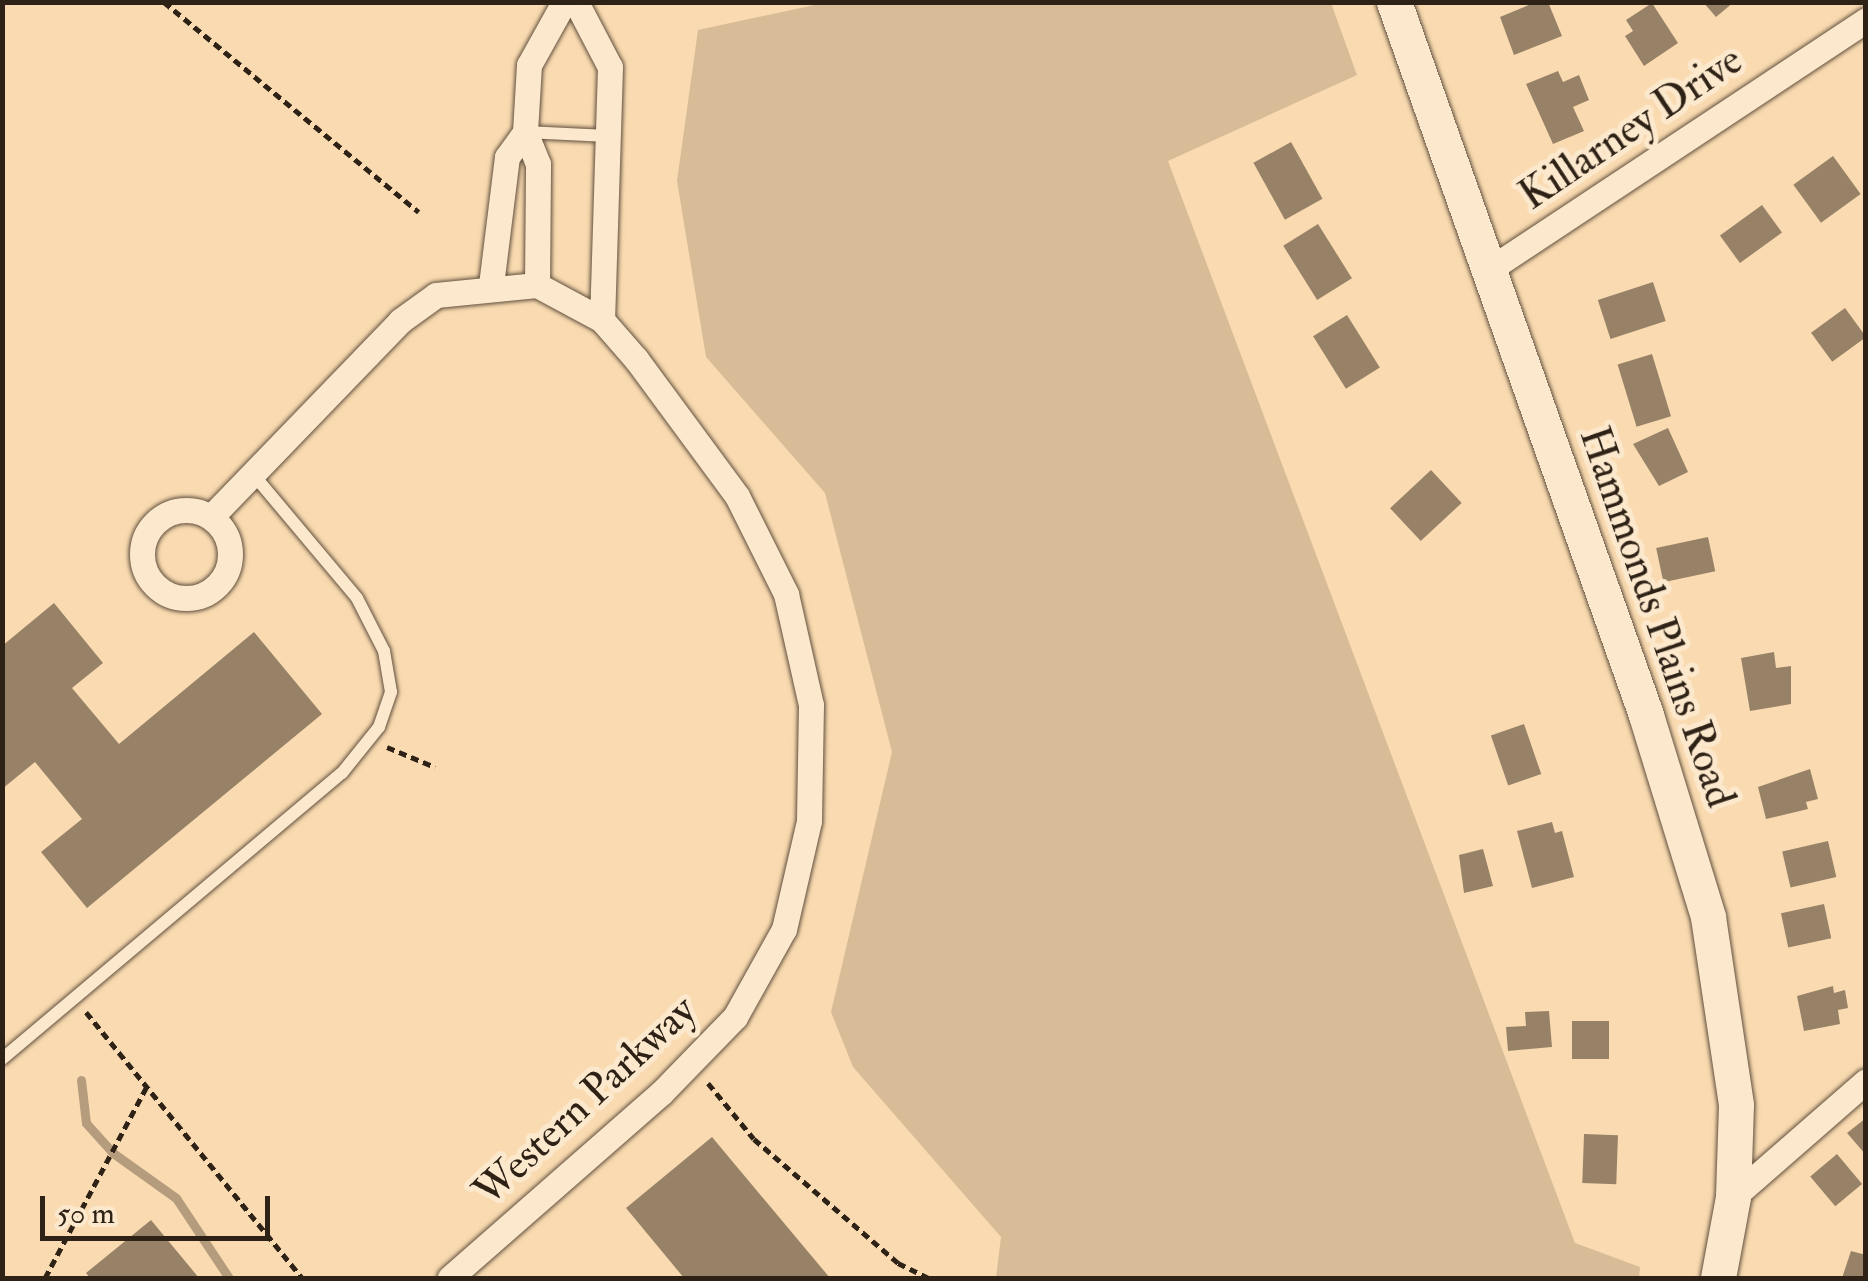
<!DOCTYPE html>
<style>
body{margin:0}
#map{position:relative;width:1868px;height:1281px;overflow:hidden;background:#fadbb1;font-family:"IM FELL Double Pica",serif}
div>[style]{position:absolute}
.green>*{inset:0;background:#d7bc97}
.stream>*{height:9px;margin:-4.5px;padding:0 4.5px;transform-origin:4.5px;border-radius:4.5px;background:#b59c7d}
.building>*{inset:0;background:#988267;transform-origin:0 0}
.path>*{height:5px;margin-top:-2.5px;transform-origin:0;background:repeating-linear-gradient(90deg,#2e2217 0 8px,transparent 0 13px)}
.roads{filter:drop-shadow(0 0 2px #61503e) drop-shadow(0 0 2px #61503e)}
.service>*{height:12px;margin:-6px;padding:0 6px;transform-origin:6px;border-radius:6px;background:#fce8cc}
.minor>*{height:25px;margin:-12.5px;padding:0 12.5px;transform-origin:12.5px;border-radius:12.5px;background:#fce8cc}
.minor>.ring{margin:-12.5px;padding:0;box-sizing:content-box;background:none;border:25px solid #fce8cc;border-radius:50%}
.secondary>*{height:35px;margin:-17.5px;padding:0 17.5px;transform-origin:17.5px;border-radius:17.5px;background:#fce8cc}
span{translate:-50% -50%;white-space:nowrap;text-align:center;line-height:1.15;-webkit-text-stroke:10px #fce8cc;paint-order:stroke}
.street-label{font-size:42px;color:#2e2217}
.frame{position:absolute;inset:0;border:5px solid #2e2217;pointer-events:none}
.scale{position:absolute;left:40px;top:1196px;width:230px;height:45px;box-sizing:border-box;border:5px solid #2e2217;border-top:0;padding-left:12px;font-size:30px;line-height:35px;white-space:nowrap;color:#2e2217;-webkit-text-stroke:8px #fce8cc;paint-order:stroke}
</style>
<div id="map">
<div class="green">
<i style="clip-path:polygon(824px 3px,1331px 3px,1357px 75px,1168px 161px,1575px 1243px,1640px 1267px,1639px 1278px,996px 1278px,1001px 1237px,853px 1067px,831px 1012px,892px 752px,825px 493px,706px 357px,677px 181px,698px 30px)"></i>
</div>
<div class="stream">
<i style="left:81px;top:1080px;width:43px;rotate:83.4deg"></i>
<i style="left:86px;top:1123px;width:40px;rotate:48deg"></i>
<i style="left:113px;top:1153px;width:77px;rotate:35.5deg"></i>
<i style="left:176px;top:1198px;width:96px;rotate:56.5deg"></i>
</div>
<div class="building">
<i style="clip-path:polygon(1536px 2px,1548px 2px,1562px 36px,1514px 55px,1500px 17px)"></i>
<i style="clip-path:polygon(1703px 2px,1734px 2px,1716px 17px)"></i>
<i style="clip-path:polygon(1652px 3px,1678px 43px,1644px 66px,1625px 36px,1633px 31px,1626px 20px)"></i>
<i style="clip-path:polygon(1558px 71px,1563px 82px,1579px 75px,1589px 100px,1573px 107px,1584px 131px,1553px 144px,1526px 84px)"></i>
<i style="left:1291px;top:142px;width:65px;height:43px;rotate:61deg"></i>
<i style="left:1833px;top:156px;width:47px;height:49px;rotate:54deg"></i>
<i style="left:1762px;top:205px;width:34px;height:52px;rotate:54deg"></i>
<i style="left:1318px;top:224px;width:64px;height:41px;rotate:58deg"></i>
<i style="left:1653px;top:282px;width:41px;height:58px;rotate:72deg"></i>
<i style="left:1845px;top:308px;width:36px;height:42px;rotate:54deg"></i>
<i style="left:1347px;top:315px;width:62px;height:40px;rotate:58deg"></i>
<i style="left:1652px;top:354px;width:65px;height:36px;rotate:73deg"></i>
<i style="clip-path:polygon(1668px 428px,1688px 472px,1659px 486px,1633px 444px)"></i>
<i style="left:1431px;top:470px;width:45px;height:56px;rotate:47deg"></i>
<i style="left:1708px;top:537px;width:35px;height:53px;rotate:78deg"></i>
<i style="clip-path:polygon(54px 603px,103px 663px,72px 688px,119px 744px,254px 632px,322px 714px,87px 908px,41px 852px,82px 819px,35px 762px,2px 789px,2px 646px)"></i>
<i style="clip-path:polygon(1774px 652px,1776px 668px,1791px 666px,1791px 704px,1750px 711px,1741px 658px)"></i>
<i style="left:1524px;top:724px;width:53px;height:35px;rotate:71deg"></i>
<i style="clip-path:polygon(1810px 769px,1818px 799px,1806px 802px,1808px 809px,1766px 819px,1758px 787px)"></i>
<i style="clip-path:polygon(1552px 822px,1555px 833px,1562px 831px,1574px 877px,1532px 888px,1517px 831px)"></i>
<i style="left:1828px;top:841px;width:37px;height:47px;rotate:77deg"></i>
<i style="clip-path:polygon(1483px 849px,1493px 886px,1464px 893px,1459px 855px)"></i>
<i style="left:1824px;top:904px;width:35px;height:44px;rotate:78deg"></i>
<i style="clip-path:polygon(1833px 986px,1834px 993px,1845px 990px,1848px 1008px,1838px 1010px,1840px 1024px,1804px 1031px,1797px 996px)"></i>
<i style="clip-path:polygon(1549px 1011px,1552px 1047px,1508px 1051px,1506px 1027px,1526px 1026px,1525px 1012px)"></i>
<i style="left:1572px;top:1021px;width:37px;height:38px"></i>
<i style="clip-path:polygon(1866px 1118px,1866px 1155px,1847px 1133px)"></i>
<i style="left:1584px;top:1134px;width:34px;height:49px;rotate:2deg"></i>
<i style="clip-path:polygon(712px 1137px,830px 1278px,684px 1278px,626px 1208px)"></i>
<i style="left:1837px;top:1154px;width:39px;height:35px;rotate:50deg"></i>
<i style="clip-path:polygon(151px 1220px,199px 1278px,90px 1278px,86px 1273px)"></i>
<i style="clip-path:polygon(1851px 1251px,1866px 1255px,1866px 1278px,1842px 1278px)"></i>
</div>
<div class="path">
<i style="left:164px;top:2px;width:330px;rotate:39.5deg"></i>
<i style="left:387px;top:747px;width:52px;rotate:22.6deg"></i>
<i style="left:86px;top:1012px;width:343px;rotate:50.9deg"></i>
<i style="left:708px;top:1083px;width:72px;rotate:50.6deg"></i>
<i style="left:754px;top:1139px;width:190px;rotate:40.7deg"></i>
<i style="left:898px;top:1263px;width:34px;rotate:26deg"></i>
<i style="left:45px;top:1278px;width:217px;rotate:-62deg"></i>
</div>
<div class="roads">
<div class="service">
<i style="left:525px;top:132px;width:83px;rotate:2.8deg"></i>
<i style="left:2px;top:1059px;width:444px;rotate:-40.1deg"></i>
<i style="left:342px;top:773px;width:59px;rotate:-51.2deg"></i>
<i style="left:379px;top:727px;width:37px;rotate:-71deg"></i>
<i style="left:391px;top:692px;width:42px;rotate:-99.7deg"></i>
<i style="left:384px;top:651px;width:59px;rotate:-117deg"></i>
<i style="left:357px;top:598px;width:162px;rotate:-130deg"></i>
</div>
<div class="minor">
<i style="left:576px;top:2px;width:73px;rotate:62.4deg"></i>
<i style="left:610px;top:67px;width:253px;rotate:91.8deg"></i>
<i style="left:1490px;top:269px;width:451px;rotate:-33.5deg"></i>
<i style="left:491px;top:285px;width:129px;rotate:-82.9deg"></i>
<i style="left:507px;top:157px;width:31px;rotate:-54deg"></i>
<i style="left:537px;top:285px;width:121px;rotate:-89.5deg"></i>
<i style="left:538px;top:164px;width:35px;rotate:-112deg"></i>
<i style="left:525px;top:132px;width:67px;rotate:-86.6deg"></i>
<i style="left:529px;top:65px;width:72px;rotate:-60.9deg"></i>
<i class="ring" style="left:142px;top:510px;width:63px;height:63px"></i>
<i style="left:211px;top:517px;width:272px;rotate:-46deg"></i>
<i style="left:400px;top:321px;width:44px;rotate:-35.8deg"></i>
<i style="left:436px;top:295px;width:101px;rotate:-5.7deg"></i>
<i style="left:537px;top:285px;width:74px;rotate:28.3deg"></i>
<i style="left:602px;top:320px;width:52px;rotate:48.9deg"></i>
<i style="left:636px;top:359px;width:170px;rotate:53.6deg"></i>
<i style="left:737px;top:496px;width:110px;rotate:63.4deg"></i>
<i style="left:786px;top:594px;width:114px;rotate:77.3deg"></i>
<i style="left:811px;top:705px;width:116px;rotate:91deg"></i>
<i style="left:809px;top:821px;width:111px;rotate:103deg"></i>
<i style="left:784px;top:929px;width:101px;rotate:119.1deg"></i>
<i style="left:735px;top:1017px;width:106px;rotate:134.2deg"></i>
<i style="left:661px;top:1093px;width:281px;rotate:138.8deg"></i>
<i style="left:1733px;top:1197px;width:176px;rotate:-41.1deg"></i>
</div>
<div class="secondary">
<i style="left:1394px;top:2px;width:756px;rotate:70.53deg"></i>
<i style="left:1646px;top:715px;width:211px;rotate:72.9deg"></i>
<i style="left:1708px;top:917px;width:190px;rotate:81.5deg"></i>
<i style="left:1736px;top:1105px;width:92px;rotate:91.9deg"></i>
<i style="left:1733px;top:1197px;width:82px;rotate:100.5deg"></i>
</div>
</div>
<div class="street-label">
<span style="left:1631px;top:128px;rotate:-34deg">Killarney Drive</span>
<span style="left:1657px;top:617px;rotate:71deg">Hammonds Plains Road</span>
<span style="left:585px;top:1101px;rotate:-43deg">Western Parkway</span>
</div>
<div class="frame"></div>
<div class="scale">50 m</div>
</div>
